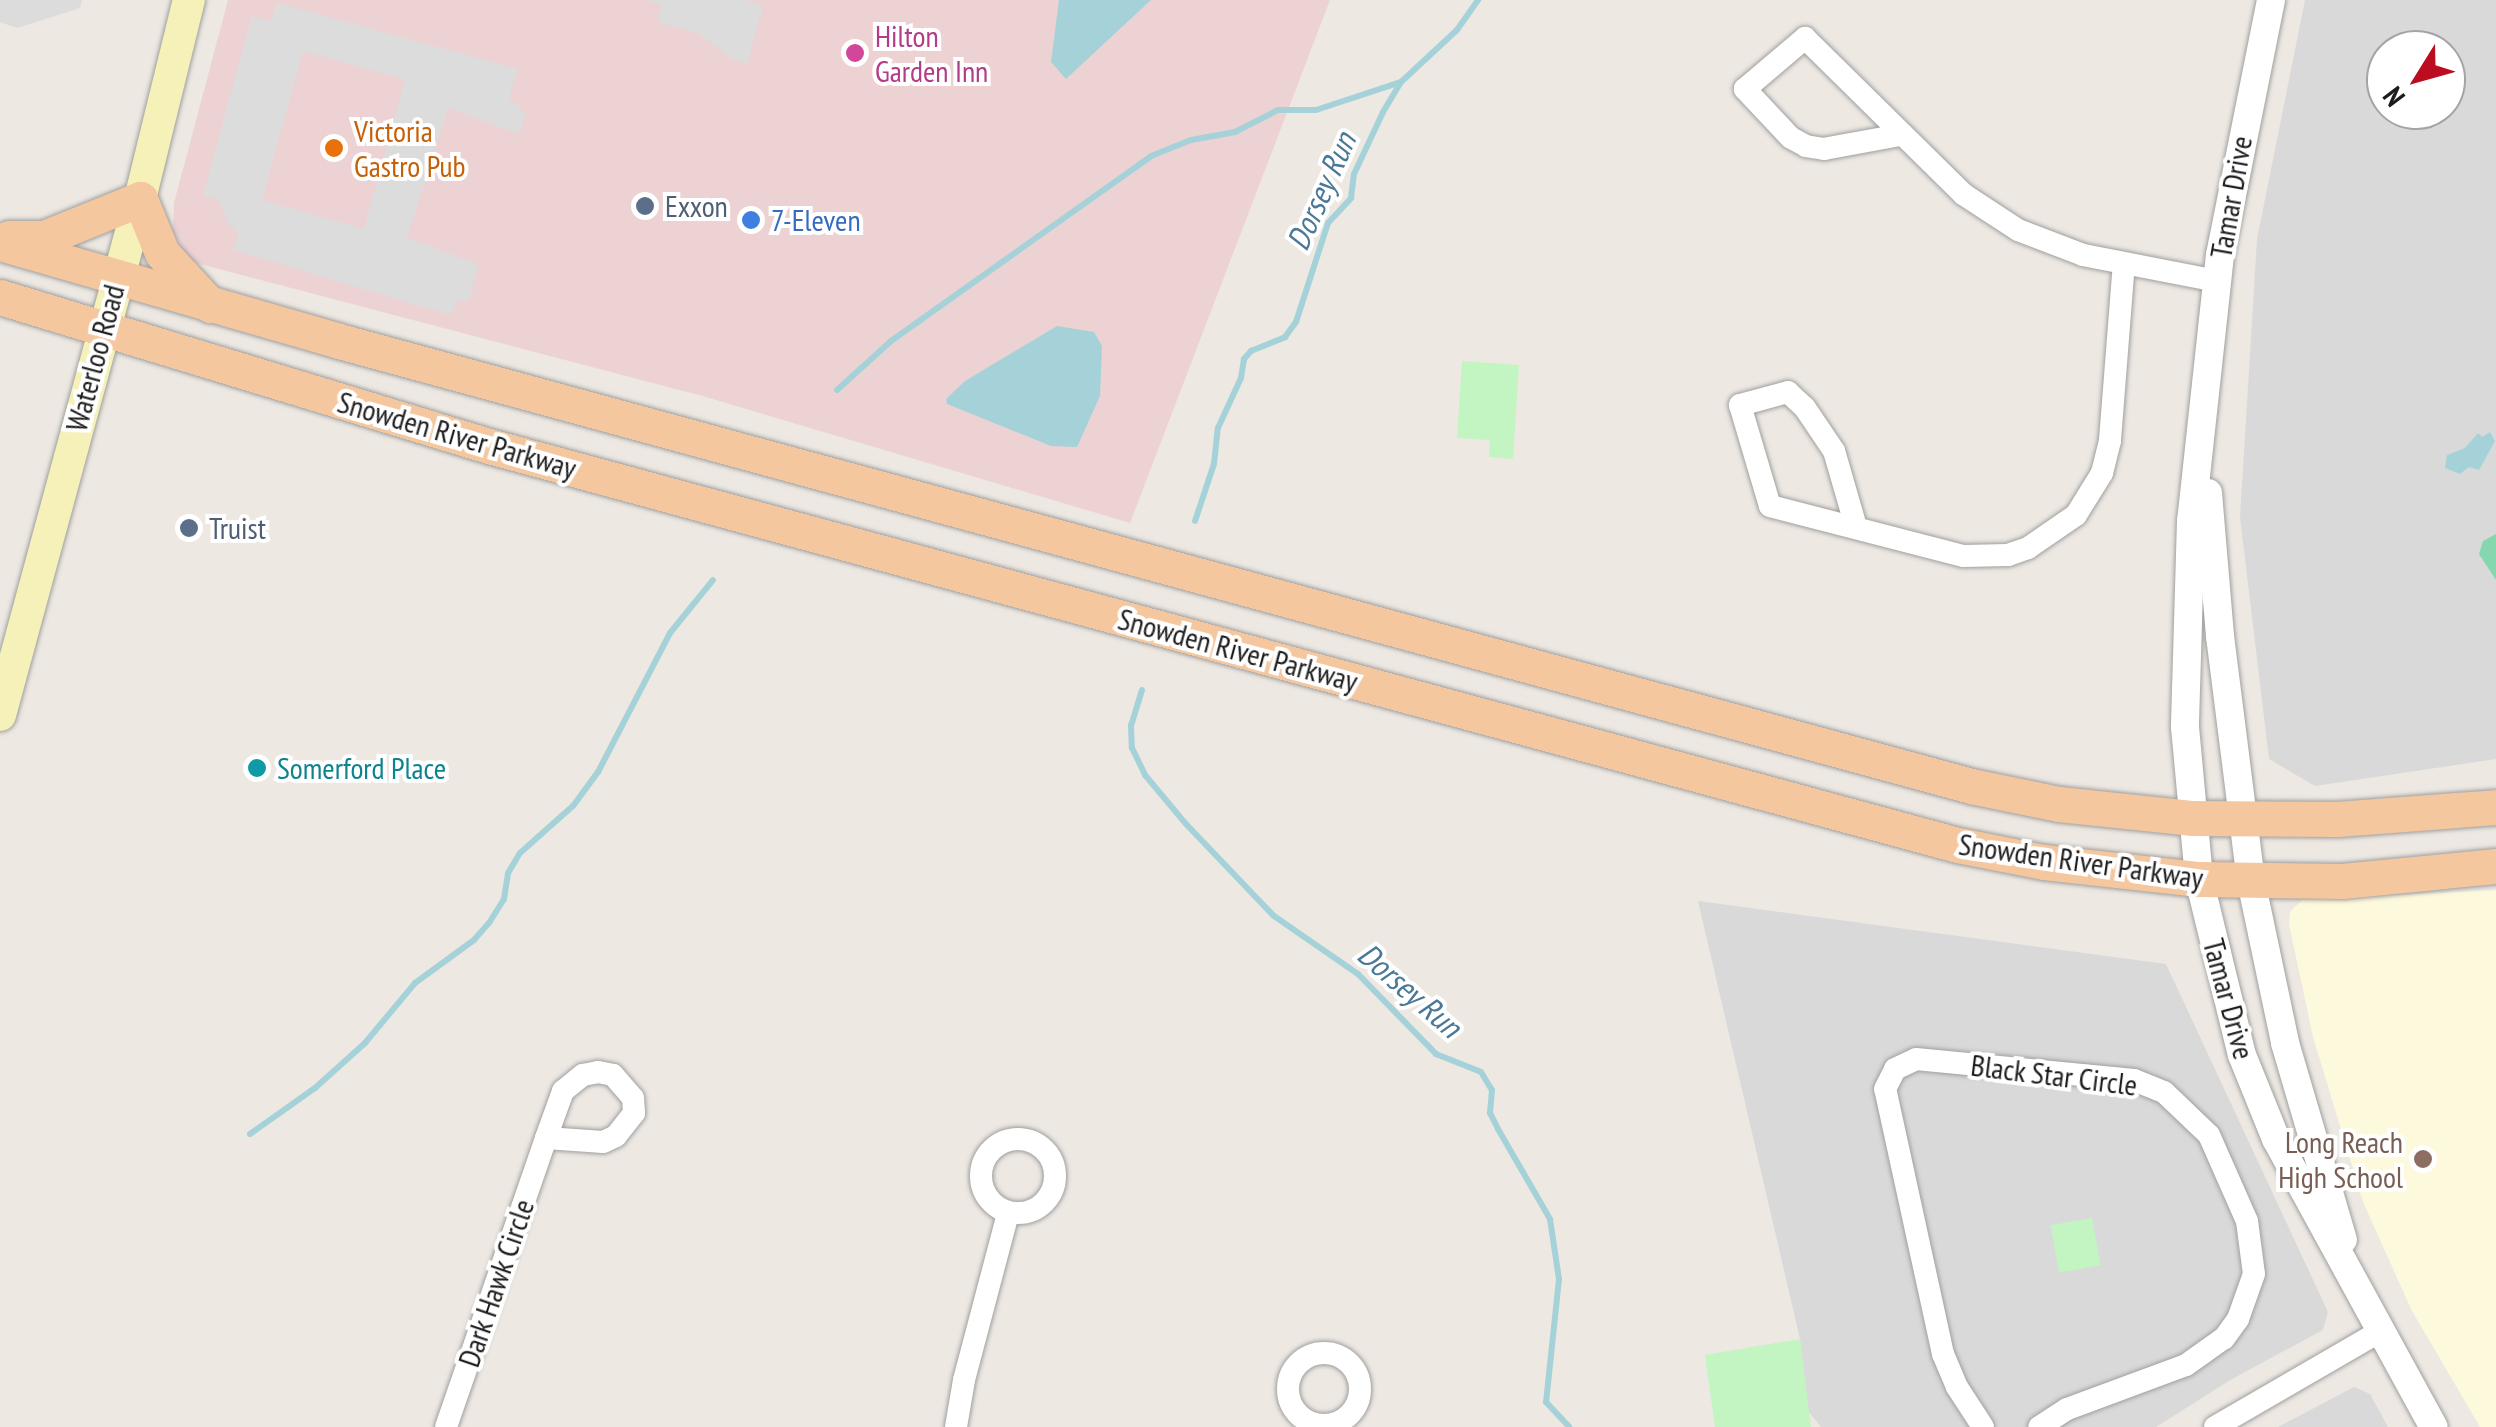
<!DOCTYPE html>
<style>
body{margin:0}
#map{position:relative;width:2496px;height:1427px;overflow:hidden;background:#ede8e2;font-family:"PT Sans Narrow",sans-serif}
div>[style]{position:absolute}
.residential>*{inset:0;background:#dad9d9}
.commercial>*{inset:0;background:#edd2d4}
.education>*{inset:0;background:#fdf9dc}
.park>*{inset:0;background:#c2f5c1;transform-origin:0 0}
.pitch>*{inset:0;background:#85d7af}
.parking>*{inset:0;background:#dcdcdc}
.water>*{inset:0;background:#a5d2d8}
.stream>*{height:6px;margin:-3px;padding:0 3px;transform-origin:3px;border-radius:3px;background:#a5d2d8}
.roads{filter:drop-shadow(0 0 2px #a0a0a0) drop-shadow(0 0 2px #a0a0a0)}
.minor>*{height:22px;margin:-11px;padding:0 11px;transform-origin:11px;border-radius:11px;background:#fff}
.minor>.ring{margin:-11px;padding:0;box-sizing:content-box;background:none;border:22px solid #fff;border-radius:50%}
.tertiary>*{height:28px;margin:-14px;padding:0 14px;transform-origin:14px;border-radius:14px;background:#fff}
.secondary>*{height:32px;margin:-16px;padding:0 16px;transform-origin:16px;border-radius:16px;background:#f5f1b9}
.primary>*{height:35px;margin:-17.5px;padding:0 17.5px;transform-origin:17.5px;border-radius:17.5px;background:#f5c79f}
.dots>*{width:28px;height:28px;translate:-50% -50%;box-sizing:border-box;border:5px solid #fff;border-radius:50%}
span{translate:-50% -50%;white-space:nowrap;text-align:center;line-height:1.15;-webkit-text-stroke:8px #fff;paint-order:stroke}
.hotel-label{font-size:30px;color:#b23c85}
.left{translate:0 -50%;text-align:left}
.food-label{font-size:30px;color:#c56008}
.street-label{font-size:30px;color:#1c1c1c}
.service-label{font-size:30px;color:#4e5e75}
.shop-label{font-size:30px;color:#366cbe}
.culture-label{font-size:30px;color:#0d838f}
.education-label{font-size:30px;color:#785e54}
.right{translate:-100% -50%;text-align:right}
.water-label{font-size:32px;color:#4a7896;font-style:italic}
.north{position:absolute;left:2366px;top:30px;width:100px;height:100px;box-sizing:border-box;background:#fff;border:2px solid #a4a4a4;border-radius:50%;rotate:233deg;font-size:28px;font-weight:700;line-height:40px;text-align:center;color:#1c1c1c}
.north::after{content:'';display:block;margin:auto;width:35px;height:45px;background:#bb0d1f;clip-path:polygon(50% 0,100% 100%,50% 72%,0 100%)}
</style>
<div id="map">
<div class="residential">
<i style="clip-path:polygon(evenodd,2305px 0,2496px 0,2496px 759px,2315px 786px,2269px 759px,2240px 517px,2257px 239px,2305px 0,2386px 50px,2446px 50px,2446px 110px,2386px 110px,2386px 50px)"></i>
<i style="clip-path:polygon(1698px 901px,2166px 964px,2328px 1312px,2323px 1330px,2232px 1379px,2156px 1427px,1821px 1427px,1808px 1411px,1800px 1339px)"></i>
<i style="clip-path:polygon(2354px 1387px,2370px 1394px,2388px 1427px,2278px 1427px)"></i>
</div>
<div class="commercial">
<i style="clip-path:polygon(228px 0,1330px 0,1130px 523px,706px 397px,196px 263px,187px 257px,173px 231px,174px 203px)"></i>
</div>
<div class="education">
<i style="clip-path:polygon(2496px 890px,2496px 1427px,2480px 1427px,2412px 1311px,2363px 1202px,2313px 1037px,2289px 924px,2290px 912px,2302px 900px)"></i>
</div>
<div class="park">
<i style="clip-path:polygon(1462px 361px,1519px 365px,1513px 459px,1489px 457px,1490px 440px,1457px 438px)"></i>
<i style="left:2092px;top:1218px;width:48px;height:42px;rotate:80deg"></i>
<i style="clip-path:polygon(1800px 1339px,1811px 1427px,1715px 1427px,1705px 1355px)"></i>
</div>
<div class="pitch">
<i style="clip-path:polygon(2496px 534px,2496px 580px,2479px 554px,2483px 541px)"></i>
</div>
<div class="parking">
<i style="clip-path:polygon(0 0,82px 0,80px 8px,17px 28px,0 22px)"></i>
<i style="clip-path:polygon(646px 0,745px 0,763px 5px,747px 64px,732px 59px,698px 33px,657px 22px,661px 4px)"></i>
<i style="clip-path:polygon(evenodd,277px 3px,517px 69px,509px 98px,526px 114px,519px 134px,448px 108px,407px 238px,478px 264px,469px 300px,458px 302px,450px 315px,234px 250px,238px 234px,227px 221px,219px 200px,203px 195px,252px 16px,271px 21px,277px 3px,303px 51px,405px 79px,364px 229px,262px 200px,303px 51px)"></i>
</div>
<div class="water">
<i style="clip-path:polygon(1059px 0,1151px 0,1066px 79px,1051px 62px)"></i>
<i style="clip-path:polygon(1057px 326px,1094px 332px,1102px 346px,1100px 396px,1077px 447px,1051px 446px,947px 404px,946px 399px,965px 381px)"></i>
<i style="clip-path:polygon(2490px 432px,2495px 441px,2479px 470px,2469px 467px,2460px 474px,2445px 468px,2447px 455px,2465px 448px,2478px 433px,2482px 437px)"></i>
</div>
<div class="stream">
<i style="left:837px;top:390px;width:73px;rotate:-42.2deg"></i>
<i style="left:891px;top:341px;width:319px;rotate:-35.4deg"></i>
<i style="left:1151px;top:156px;width:43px;rotate:-21.8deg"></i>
<i style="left:1191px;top:140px;width:45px;rotate:-10.3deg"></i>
<i style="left:1235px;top:132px;width:48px;rotate:-27.1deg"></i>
<i style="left:1278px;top:110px;width:38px"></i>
<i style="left:1316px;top:110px;width:89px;rotate:-18.2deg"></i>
<i style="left:1195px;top:521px;width:60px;rotate:-71.6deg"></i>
<i style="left:1214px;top:464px;width:36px;rotate:-84deg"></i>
<i style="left:1218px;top:428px;width:55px;rotate:-65.3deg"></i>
<i style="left:1241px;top:378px;width:19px;rotate:-81deg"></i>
<i style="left:1244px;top:359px;width:11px;rotate:-49deg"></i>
<i style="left:1251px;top:351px;width:37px;rotate:-22deg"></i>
<i style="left:1285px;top:337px;width:19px;rotate:-54deg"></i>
<i style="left:1296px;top:322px;width:104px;rotate:-72.1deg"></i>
<i style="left:1328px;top:223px;width:34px;rotate:-47deg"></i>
<i style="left:1351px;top:198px;width:24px;rotate:-83deg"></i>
<i style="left:1354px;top:174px;width:68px;rotate:-64.9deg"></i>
<i style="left:1383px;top:112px;width:35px;rotate:-59deg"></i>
<i style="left:1401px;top:82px;width:76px;rotate:-42.9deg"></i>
<i style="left:1457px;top:30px;width:37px;rotate:-55deg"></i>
<i style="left:1142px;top:690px;width:37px;rotate:107deg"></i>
<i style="left:1131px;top:725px;width:23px;rotate:88deg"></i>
<i style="left:1132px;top:748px;width:30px;rotate:64deg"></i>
<i style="left:1145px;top:775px;width:64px;rotate:50.1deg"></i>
<i style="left:1186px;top:824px;width:127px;rotate:46.3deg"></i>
<i style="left:1274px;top:916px;width:102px;rotate:34.6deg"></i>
<i style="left:1358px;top:974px;width:112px;rotate:45.7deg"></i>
<i style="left:1436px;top:1054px;width:48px;rotate:21.8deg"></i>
<i style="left:1481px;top:1072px;width:21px;rotate:59deg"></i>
<i style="left:1492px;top:1090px;width:23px;rotate:95deg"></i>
<i style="left:1490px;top:1113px;width:18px;rotate:63deg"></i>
<i style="left:1498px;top:1129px;width:104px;rotate:60deg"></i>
<i style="left:1550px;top:1219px;width:61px;rotate:81.5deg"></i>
<i style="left:1559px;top:1279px;width:124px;rotate:96deg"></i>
<i style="left:1546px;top:1402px;width:34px;rotate:47deg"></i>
<i style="left:250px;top:1134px;width:80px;rotate:-35.3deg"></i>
<i style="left:315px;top:1088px;width:67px;rotate:-42deg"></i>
<i style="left:365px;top:1043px;width:78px;rotate:-50.2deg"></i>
<i style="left:415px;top:983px;width:73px;rotate:-36.1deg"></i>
<i style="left:474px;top:940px;width:23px;rotate:-49deg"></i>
<i style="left:489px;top:923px;width:28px;rotate:-58deg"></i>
<i style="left:504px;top:899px;width:26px;rotate:-81deg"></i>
<i style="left:508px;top:873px;width:23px;rotate:-59deg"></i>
<i style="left:520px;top:853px;width:71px;rotate:-41.6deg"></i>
<i style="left:573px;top:806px;width:42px;rotate:-53.7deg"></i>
<i style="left:598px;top:772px;width:157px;rotate:-62.6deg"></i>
<i style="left:670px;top:633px;width:68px;rotate:-50.9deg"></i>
</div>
<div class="roads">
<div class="minor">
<i style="left:1900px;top:135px;width:77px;rotate:169.6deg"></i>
<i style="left:1824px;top:149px;width:18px;rotate:-171deg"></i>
<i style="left:1806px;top:146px;width:18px;rotate:-151deg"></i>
<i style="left:1790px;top:137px;width:66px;rotate:-133.2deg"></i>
<i style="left:1745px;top:89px;width:79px;rotate:-40.4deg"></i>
<i style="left:1805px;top:38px;width:222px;rotate:44.6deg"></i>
<i style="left:1963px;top:194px;width:66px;rotate:33.2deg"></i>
<i style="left:2018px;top:230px;width:70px;rotate:21deg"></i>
<i style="left:2083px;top:255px;width:136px;rotate:11deg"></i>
<i style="left:1856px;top:527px;width:79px;rotate:-106.1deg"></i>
<i style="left:1834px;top:451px;width:52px;rotate:-124deg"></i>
<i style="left:1805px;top:408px;width:23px;rotate:-137deg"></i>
<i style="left:1788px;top:392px;width:50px;rotate:164.8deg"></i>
<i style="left:1740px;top:405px;width:105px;rotate:73.5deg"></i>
<i style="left:1770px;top:506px;width:200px;rotate:14.5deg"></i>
<i style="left:1964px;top:556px;width:44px;rotate:-1.3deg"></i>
<i style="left:2008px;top:555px;width:21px;rotate:-19deg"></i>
<i style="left:2028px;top:548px;width:58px;rotate:-34.5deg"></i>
<i style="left:2076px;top:515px;width:49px;rotate:-58.2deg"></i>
<i style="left:2102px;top:473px;width:34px;rotate:-76deg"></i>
<i style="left:2110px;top:440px;width:177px;rotate:-85.5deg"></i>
<i class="ring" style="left:981px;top:1139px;width:52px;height:52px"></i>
<i class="ring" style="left:1288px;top:1353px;width:50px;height:50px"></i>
<i style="left:446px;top:1427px;width:306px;rotate:-70.9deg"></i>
<i style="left:546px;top:1138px;width:50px;rotate:-70.1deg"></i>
<i style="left:563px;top:1091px;width:26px;rotate:-39deg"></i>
<i style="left:583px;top:1075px;width:15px;rotate:-11deg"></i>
<i style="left:598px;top:1072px;width:15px;rotate:11deg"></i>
<i style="left:613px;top:1075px;width:30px;rotate:49deg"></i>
<i style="left:633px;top:1098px;width:15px;rotate:86deg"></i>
<i style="left:634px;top:1113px;width:29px;rotate:128deg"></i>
<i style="left:616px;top:1136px;width:14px;rotate:155deg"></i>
<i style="left:603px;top:1142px;width:57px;rotate:-176deg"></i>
<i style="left:956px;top:1427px;width:48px;rotate:-80.3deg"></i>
<i style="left:964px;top:1380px;width:173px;rotate:-75.2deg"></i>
<i style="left:1983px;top:1427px;width:48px;rotate:-123deg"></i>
<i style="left:1957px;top:1387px;width:36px;rotate:-113deg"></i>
<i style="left:1943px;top:1354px;width:271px;rotate:-102.3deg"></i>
<i style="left:1885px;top:1089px;width:22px;rotate:-63deg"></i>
<i style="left:1895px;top:1069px;width:23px;rotate:-25deg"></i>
<i style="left:1916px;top:1059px;width:219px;rotate:5.5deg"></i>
<i style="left:2134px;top:1080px;width:32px;rotate:22deg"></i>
<i style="left:2164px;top:1092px;width:62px;rotate:43.7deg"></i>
<i style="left:2209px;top:1135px;width:94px;rotate:66.2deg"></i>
<i style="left:2247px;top:1221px;width:53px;rotate:82.5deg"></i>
<i style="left:2254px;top:1274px;width:48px;rotate:109.6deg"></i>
<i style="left:2238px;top:1319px;width:24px;rotate:126deg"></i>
<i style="left:2224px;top:1338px;width:47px;rotate:144.6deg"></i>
<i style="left:2186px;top:1365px;width:127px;rotate:159.7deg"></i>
<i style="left:2067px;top:1409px;width:33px;rotate:147deg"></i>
<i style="left:2215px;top:1427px;width:190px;rotate:-30.1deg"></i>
</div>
<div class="tertiary">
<i style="left:2271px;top:0;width:260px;rotate:101.3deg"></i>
<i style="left:2220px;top:255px;width:268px;rotate:96.2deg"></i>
<i style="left:2191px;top:521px;width:206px;rotate:91.7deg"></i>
<i style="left:2185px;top:727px;width:153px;rotate:84.7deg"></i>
<i style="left:2199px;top:879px;width:181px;rotate:76.3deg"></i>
<i style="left:2242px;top:1055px;width:91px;rotate:68deg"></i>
<i style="left:2276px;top:1139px;width:328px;rotate:61.3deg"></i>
<i style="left:2208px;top:493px;width:144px;rotate:85.2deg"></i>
<i style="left:2220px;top:636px;width:247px;rotate:82.8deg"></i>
<i style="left:2251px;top:881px;width:166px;rotate:78.1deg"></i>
<i style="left:2285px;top:1043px;width:205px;rotate:73.6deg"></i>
</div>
<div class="secondary">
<i style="left:0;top:715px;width:535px;rotate:-74.82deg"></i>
<i style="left:140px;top:199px;width:205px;rotate:-76.2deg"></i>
</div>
<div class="primary">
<i style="left:9px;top:238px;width:35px"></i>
<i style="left:44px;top:238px;width:104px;rotate:-22.1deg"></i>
<i style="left:140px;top:199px;width:58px;rotate:67.8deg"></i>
<i style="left:162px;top:253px;width:71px;rotate:47.3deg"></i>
<i style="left:0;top:243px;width:353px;rotate:16.1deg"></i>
<i style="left:339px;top:341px;width:1692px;rotate:15.25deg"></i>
<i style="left:1971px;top:786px;width:90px;rotate:11.6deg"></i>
<i style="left:2059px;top:804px;width:135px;rotate:6deg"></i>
<i style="left:2193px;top:818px;width:144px;rotate:0.4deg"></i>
<i style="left:2337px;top:819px;width:159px;rotate:-4.3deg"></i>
<i style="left:0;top:297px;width:511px;rotate:16.95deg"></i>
<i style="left:489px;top:446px;width:1522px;rotate:15.2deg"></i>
<i style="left:1958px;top:845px;width:88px;rotate:11.2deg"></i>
<i style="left:2044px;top:862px;width:156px;rotate:6.3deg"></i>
<i style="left:2199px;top:879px;width:143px;rotate:0.8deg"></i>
<i style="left:2342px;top:881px;width:155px;rotate:-5.6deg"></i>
</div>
</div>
<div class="dots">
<i style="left:855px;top:53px;background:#d1479c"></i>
<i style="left:334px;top:148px;background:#e8710a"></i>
<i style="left:645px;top:206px;background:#5c6f8a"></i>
<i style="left:751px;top:220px;background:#3f7fe0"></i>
<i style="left:189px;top:528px;background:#5c6f8a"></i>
<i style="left:257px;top:768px;background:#0f9aa8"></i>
<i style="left:2423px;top:1159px;background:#8d6e63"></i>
</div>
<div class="hotel-label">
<span class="left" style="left:875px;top:53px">Hilton<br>Garden Inn</span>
</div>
<div class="food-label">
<span class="left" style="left:354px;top:148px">Victoria<br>Gastro Pub</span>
</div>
<div class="street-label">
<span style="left:2231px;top:197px;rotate:-80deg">Tamar Drive</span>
<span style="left:95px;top:358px;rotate:-75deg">Waterloo Road</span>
<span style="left:457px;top:435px;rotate:16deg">Snowden River Parkway</span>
<span style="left:1238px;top:650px;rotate:15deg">Snowden River Parkway</span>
<span style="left:2081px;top:861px;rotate:8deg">Snowden River Parkway</span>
<span style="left:2229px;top:999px;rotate:75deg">Tamar Drive</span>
<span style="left:2054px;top:1075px;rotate:7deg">Black Star Circle</span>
<span style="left:496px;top:1283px;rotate:-71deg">Dark Hawk Circle</span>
</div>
<div class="service-label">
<span class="left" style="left:665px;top:206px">Exxon</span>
<span class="left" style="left:209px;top:528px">Truist</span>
</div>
<div class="shop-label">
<span class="left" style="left:771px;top:220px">7-Eleven</span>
</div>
<div class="culture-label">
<span class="left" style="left:277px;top:768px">Somerford Place</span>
</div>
<div class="education-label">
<span class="right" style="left:2403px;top:1159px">Long Reach<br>High School</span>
</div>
<div class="water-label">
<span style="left:1321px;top:191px;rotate:-66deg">Dorsey Run</span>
<span style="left:1410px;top:990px;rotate:41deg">Dorsey Run</span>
</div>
<div class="north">N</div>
</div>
